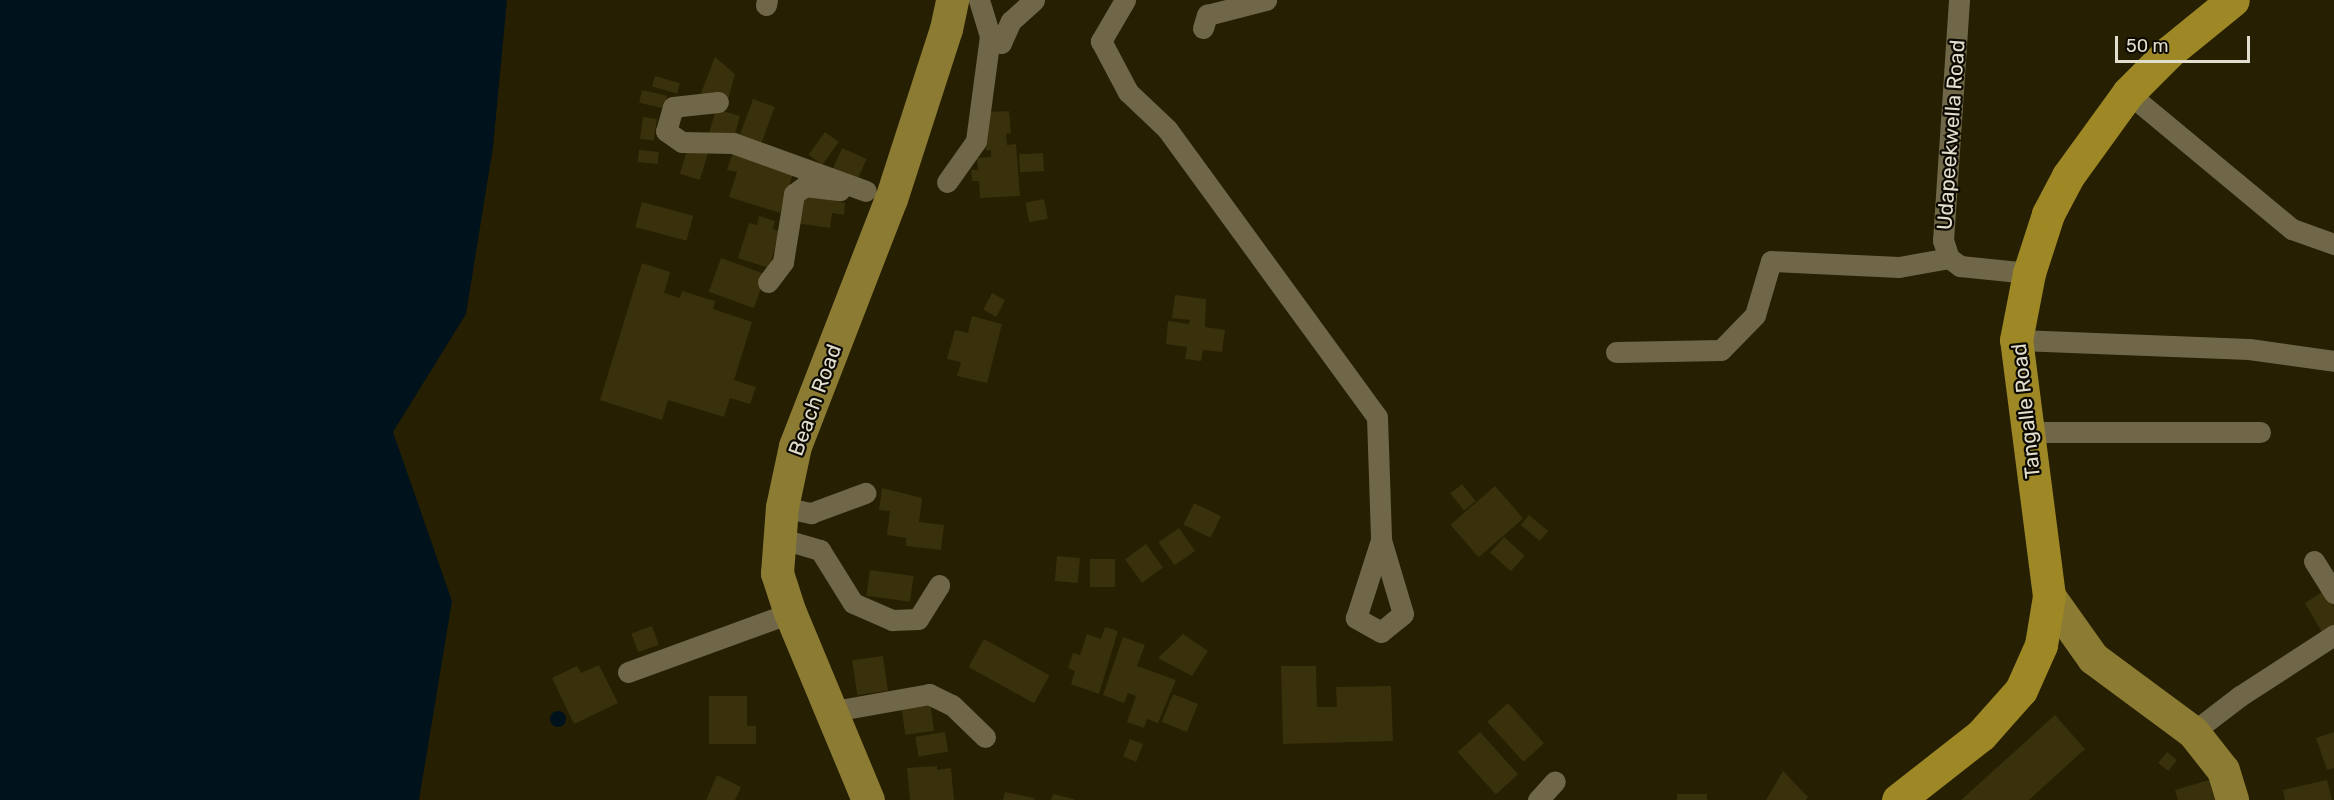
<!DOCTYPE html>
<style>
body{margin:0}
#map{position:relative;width:2334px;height:800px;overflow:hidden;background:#261f01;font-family:Rubik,sans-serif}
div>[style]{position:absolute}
.water>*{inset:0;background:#00131c}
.round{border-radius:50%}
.building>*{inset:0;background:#39300c;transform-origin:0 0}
.street>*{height:21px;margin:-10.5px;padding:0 10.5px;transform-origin:10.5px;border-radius:10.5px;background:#6f6747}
.primary>*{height:33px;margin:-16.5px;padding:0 16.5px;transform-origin:16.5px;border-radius:16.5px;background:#8b7b33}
.highway>*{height:33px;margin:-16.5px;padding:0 16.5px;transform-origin:16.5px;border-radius:16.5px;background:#9d8825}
span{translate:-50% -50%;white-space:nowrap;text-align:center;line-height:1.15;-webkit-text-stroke:4.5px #0c0901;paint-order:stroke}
.street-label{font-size:21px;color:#e2decd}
.scale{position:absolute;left:2115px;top:36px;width:135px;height:27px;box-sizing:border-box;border:3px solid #e2decd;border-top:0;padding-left:8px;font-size:18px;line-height:21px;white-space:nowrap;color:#e2decd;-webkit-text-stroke:4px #0c0901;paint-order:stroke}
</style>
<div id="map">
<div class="water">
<i style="clip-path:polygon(0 0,507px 0,493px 147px,466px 314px,393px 432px,452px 601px,419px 800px,0 800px)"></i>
<i class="round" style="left:550px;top:711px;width:16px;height:16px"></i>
</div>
<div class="building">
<i style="clip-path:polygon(715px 57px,735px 74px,728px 100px,701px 93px)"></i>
<i style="left:655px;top:76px;width:26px;height:11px;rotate:16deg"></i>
<i style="left:642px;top:90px;width:26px;height:13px;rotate:13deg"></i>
<i style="left:753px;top:99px;width:23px;height:44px;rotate:20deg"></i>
<i style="left:716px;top:109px;width:25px;height:25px;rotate:16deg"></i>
<i style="clip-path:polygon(1009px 111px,1011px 133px,1006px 134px,1007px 145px,1016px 144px,1020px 196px,980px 198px,979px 181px,972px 181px,971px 170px,978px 170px,977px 158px,991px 157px,991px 150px,986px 151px,986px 112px)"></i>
<i style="left:643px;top:117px;width:14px;height:22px;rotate:8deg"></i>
<i style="left:825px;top:132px;width:17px;height:28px;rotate:36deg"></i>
<i style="left:688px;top:147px;width:21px;height:28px;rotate:17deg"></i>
<i style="left:842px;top:148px;width:27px;height:24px;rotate:24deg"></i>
<i style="left:639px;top:150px;width:20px;height:12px;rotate:6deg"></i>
<i style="clip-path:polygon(733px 152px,794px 171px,780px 213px,729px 197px,737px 172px,727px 170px)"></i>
<i style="left:1043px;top:153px;width:18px;height:24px;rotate:87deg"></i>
<i style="clip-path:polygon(799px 194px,845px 203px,844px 215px,832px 213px,830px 228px,795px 223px)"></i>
<i style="left:1044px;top:199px;width:20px;height:19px;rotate:79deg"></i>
<i style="left:642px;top:202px;width:53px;height:26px;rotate:15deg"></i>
<i style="clip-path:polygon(759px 216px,775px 221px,773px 229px,780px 231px,769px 268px,738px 258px,749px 223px,757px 225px)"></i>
<i style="left:721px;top:258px;width:48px;height:36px;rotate:20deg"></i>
<i style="clip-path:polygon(642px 263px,670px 272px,664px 293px,680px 298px,682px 291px,715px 301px,713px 309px,752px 322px,734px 380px,756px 387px,750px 404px,730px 398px,724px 417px,668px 400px,662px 420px,600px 400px)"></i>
<i style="left:992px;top:293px;width:15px;height:19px;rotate:28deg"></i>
<i style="clip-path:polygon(1175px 295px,1206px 299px,1205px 327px,1225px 330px,1222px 352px,1203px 350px,1201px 361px,1185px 359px,1187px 347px,1166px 344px,1168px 321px,1189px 324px,1190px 320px,1172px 318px)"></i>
<i style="clip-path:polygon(972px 316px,1002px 324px,987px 383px,957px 376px,961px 362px,947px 359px,955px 330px,968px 333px)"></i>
<i style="left:1462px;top:484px;width:22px;height:15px;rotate:51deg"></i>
<i style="left:1495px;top:486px;width:43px;height:59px;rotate:49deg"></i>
<i style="clip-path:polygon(882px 488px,922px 498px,919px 522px,944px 525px,941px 550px,906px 546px,906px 538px,887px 535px,890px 511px,879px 510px)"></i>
<i style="left:1194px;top:503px;width:30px;height:24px;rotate:26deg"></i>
<i style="left:1529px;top:515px;width:25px;height:13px;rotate:40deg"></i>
<i style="left:1179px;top:528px;width:28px;height:25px;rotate:55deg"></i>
<i style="left:1504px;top:537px;width:28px;height:21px;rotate:42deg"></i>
<i style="left:1146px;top:544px;width:29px;height:26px;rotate:54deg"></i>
<i style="left:1057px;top:556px;width:23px;height:25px;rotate:5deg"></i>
<i style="left:1090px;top:559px;width:25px;height:28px"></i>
<i style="left:870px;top:570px;width:44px;height:26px;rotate:8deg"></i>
<i style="clip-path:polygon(2324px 591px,2334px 607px,2334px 627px,2323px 634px,2305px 603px)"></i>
<i style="left:652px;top:626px;width:20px;height:22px;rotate:70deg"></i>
<i style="clip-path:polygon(1105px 627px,1118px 631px,1099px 694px,1071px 684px,1075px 671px,1068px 668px,1073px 653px,1080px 655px,1087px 634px,1101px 639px)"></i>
<i style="clip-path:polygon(1183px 634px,1208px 651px,1192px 676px,1158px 658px)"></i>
<i style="clip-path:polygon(1123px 637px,1145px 645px,1137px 666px,1176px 680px,1158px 723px,1147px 719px,1144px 728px,1127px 722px,1136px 696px,1128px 693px,1124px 703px,1103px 695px)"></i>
<i style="left:984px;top:639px;width:75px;height:32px;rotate:29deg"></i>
<i style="left:883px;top:656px;width:35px;height:31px;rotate:82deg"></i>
<i style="clip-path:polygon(599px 665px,618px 703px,574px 724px,552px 678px,577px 666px,581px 673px)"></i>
<i style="clip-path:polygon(1281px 666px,1316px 666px,1317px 707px,1337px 707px,1336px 687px,1391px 686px,1393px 741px,1283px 744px)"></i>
<i style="left:1173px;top:694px;width:27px;height:30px;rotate:22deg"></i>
<i style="clip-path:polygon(709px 696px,747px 696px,747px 726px,756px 726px,756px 744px,709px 744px)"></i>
<i style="left:930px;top:702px;width:29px;height:29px;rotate:82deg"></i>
<i style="left:1508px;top:703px;width:54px;height:28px;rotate:48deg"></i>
<i style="clip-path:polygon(2055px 715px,2085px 749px,2029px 800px,1961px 800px)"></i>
<i style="left:945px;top:732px;width:20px;height:30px;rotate:81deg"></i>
<i style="left:1480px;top:732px;width:57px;height:30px;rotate:48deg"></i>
<i style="clip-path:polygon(2334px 732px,2334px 768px,2327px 770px,2316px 738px)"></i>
<i style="left:1130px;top:739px;width:14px;height:19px;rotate:21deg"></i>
<i style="left:2167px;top:752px;width:13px;height:14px;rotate:39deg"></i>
<i style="clip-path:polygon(937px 766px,937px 770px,951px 768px,954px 800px,910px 800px,907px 768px)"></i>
<i style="clip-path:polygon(1783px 771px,1808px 797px,1806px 800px,1766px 800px)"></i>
<i style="clip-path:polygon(717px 775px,741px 787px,735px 800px,706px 800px)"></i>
<i style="clip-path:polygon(2209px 780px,2215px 800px,2178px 800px,2175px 790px)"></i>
<i style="clip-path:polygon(2327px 780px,2332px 800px,2285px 800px,2283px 790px)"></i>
<i style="clip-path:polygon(1005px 792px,1034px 798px,1034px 800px,1003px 800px)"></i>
<i style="clip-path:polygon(1053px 794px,1074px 799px,1074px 800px,1051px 800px)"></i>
<i style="left:1677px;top:794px;width:30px;height:6px"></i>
</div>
<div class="street">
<i style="left:979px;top:0;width:38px;rotate:73deg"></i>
<i style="left:990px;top:36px;width:13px;rotate:32deg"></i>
<i style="left:1001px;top:43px;width:24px;rotate:-66deg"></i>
<i style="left:1011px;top:21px;width:31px;rotate:-42deg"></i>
<i style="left:1125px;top:0;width:48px;rotate:120.3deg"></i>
<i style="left:1101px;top:41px;width:58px;rotate:62.1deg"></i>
<i style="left:1128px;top:92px;width:54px;rotate:43.5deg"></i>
<i style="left:1167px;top:129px;width:356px;rotate:53.9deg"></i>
<i style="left:1377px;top:417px;width:123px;rotate:88.1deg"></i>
<i style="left:1381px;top:540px;width:77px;rotate:73.4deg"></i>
<i style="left:1403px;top:614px;width:28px;rotate:141deg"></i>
<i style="left:1381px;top:632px;width:29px;rotate:-151deg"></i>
<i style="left:1356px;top:618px;width:82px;rotate:-72.2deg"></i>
<i style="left:1959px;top:0;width:241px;rotate:93.8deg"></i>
<i style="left:1943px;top:240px;width:19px;rotate:72deg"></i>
<i style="left:1949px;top:258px;width:14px;rotate:36deg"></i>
<i style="left:1960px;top:266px;width:69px;rotate:5.8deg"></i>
<i style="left:766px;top:5px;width:5px;rotate:-79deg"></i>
<i style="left:1203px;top:28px;width:14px;rotate:-73deg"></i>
<i style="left:1207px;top:15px;width:61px;rotate:-14.3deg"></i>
<i style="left:2128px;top:93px;width:213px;rotate:39.7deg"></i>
<i style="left:2292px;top:229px;width:45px;rotate:19.7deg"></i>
<i style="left:718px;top:102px;width:45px;rotate:173.7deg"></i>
<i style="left:673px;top:107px;width:25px;rotate:106deg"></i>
<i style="left:666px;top:131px;width:19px;rotate:35deg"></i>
<i style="left:682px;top:142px;width:51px;rotate:1.1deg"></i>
<i style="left:733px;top:143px;width:141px;rotate:19.8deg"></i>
<i style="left:947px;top:182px;width:50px;rotate:-54.7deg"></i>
<i style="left:976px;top:141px;width:106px;rotate:-82.4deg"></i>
<i style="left:768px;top:282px;width:25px;rotate:-53deg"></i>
<i style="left:783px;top:262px;width:69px;rotate:-80.8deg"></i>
<i style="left:794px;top:194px;width:14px;rotate:-36deg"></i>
<i style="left:805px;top:186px;width:35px;rotate:7deg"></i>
<i style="left:2016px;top:340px;width:233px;rotate:2.2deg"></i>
<i style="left:2249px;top:349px;width:86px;rotate:8deg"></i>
<i style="left:1616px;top:352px;width:105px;rotate:-1.1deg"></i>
<i style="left:1721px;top:350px;width:49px;rotate:-45.8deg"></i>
<i style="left:1755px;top:315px;width:56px;rotate:-73.5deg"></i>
<i style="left:1771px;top:261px;width:128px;rotate:2.7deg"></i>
<i style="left:1899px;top:267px;width:51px;rotate:-10.2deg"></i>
<i style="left:2026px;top:432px;width:234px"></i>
<i style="left:782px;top:507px;width:30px;rotate:12deg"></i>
<i style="left:811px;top:513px;width:58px;rotate:-20.3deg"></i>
<i style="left:779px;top:538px;width:43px;rotate:16.3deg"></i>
<i style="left:820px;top:550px;width:62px;rotate:58.1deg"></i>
<i style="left:853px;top:603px;width:43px;rotate:23.6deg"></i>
<i style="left:892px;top:620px;width:26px;rotate:-2deg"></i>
<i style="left:918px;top:619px;width:40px;rotate:-58deg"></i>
<i style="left:2314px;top:561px;width:38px;rotate:58deg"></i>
<i style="left:628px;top:672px;width:172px;rotate:-20deg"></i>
<i style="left:834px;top:711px;width:97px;rotate:-10.1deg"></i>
<i style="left:929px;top:694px;width:25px;rotate:26deg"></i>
<i style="left:952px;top:705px;width:46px;rotate:44.1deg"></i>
<i style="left:2193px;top:732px;width:59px;rotate:-37.5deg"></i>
<i style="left:2240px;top:696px;width:112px;rotate:-33deg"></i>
<i style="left:1538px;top:800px;width:25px;rotate:-48deg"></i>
</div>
<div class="primary">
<i style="left:2049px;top:596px;width:76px;rotate:54.6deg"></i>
<i style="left:2093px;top:658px;width:124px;rotate:36.5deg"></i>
<i style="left:2193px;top:732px;width:48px;rotate:51.7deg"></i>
<i style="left:2223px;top:770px;width:31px;rotate:73deg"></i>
<i style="left:868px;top:800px;width:203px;rotate:-112.6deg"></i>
<i style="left:790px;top:613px;width:42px;rotate:-108deg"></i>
<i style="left:777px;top:573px;width:66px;rotate:-85.7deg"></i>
<i style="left:782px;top:507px;width:62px;rotate:-78deg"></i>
<i style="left:795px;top:446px;width:265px;rotate:-68.8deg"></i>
<i style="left:891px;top:199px;width:179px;rotate:-72.1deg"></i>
<i style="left:946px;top:29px;width:30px;rotate:-78deg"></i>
</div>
<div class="highway">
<i style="left:1898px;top:800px;width:105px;rotate:-38.1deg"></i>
<i style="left:1981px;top:735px;width:60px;rotate:-48.4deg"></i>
<i style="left:2021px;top:690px;width:49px;rotate:-66deg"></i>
<i style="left:2041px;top:645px;width:50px;rotate:-80.7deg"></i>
<i style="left:2049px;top:596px;width:258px;rotate:-97.3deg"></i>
<i style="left:2016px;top:340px;width:68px;rotate:-79deg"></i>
<i style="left:2029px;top:273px;width:62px;rotate:-72.1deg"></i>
<i style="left:2048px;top:214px;width:43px;rotate:-62.2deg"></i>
<i style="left:2068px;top:176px;width:102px;rotate:-54.1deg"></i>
<i style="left:2128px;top:93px;width:58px;rotate:-45deg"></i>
<i style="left:2169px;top:52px;width:82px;rotate:-39.1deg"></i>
</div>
<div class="street-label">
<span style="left:1951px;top:135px;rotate:-86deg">Udapeekwella Road</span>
<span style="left:815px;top:400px;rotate:-70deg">Beach Road</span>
<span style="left:2026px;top:411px;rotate:-96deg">Tangalle Road</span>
</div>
<div class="scale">50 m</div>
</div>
